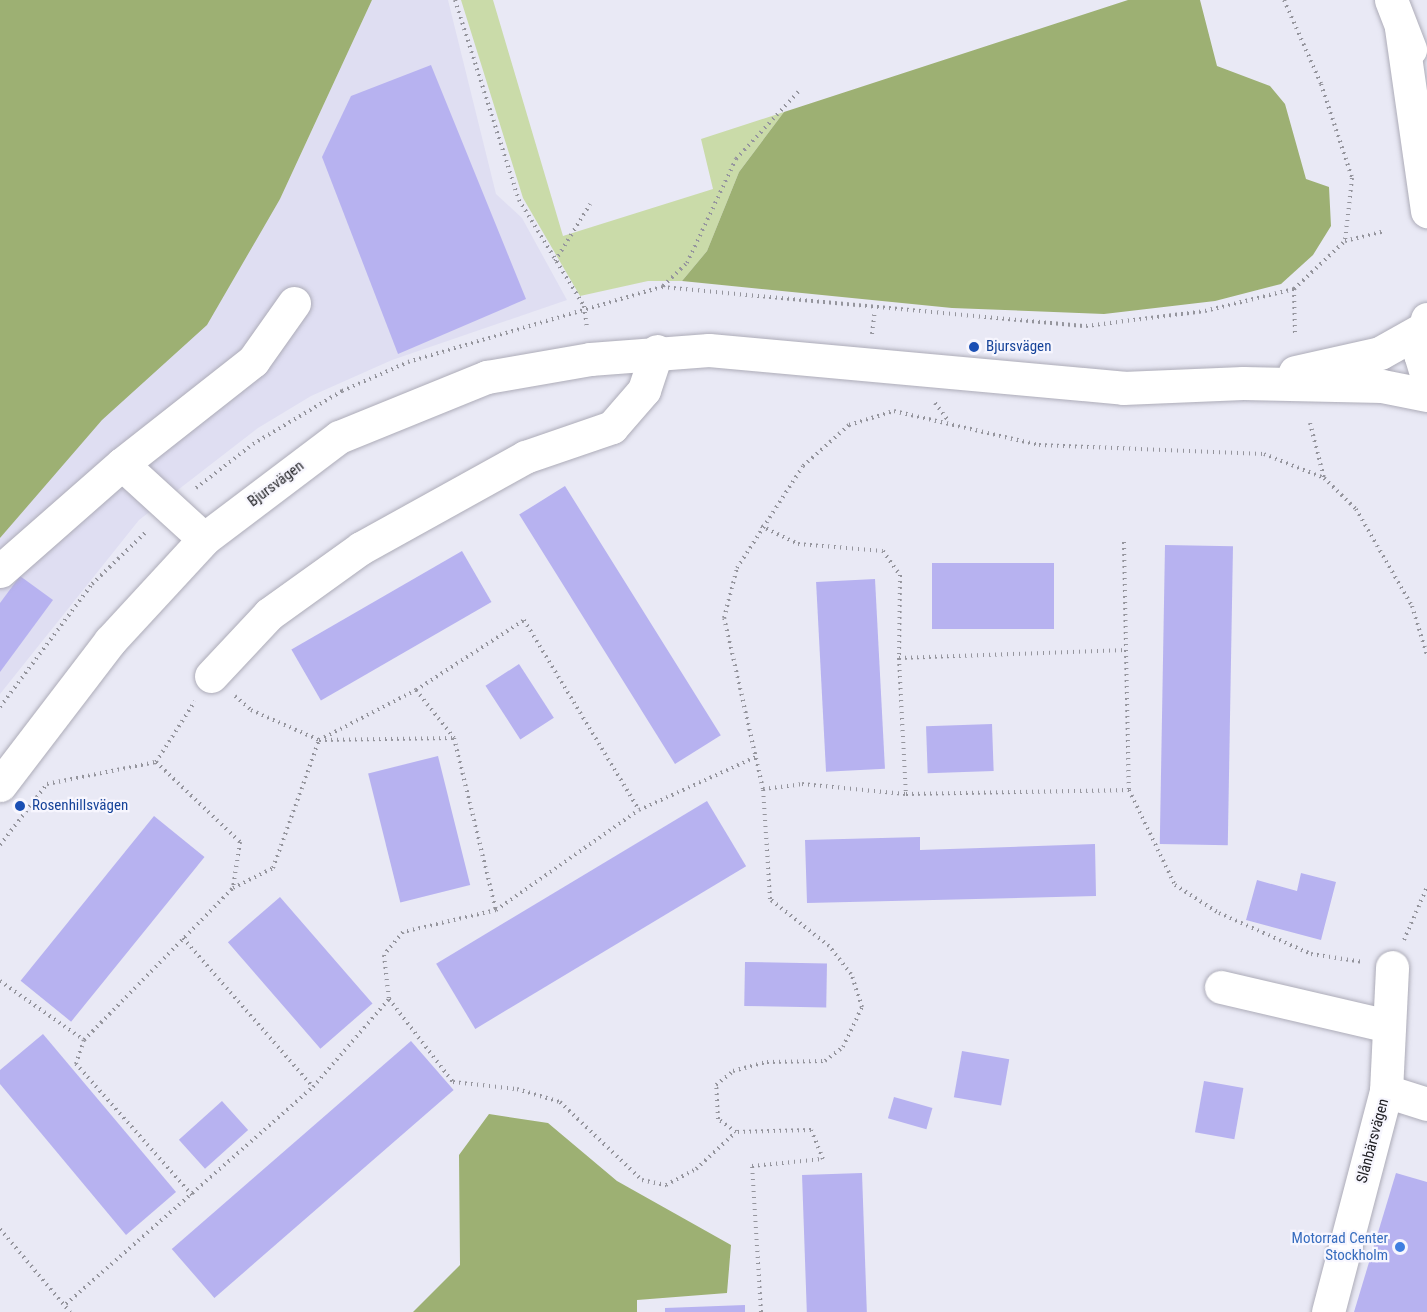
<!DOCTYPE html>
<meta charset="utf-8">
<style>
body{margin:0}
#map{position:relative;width:1427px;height:1312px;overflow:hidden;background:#e9e9f5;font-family:"Roboto Condensed",sans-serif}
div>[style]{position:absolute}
.built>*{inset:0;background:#dfdef2}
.green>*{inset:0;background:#cadba9}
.forest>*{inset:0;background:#9db073}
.building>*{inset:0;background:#b7b2f0;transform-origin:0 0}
.path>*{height:4px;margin-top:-2px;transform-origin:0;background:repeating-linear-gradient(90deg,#95959d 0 1.5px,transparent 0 6px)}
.roads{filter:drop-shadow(0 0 2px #adacb8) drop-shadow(0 0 2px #adacb8)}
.minor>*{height:33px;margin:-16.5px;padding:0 16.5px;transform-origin:16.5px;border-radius:16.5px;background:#fff}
.dots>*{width:16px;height:16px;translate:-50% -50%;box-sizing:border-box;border:3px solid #f7f6fe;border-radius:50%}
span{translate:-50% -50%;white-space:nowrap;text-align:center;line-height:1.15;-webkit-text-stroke:4.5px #f7f6fe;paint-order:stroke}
.transit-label{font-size:15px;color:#164399}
.left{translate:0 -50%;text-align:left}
.street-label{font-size:15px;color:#1e1e22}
.shop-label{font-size:15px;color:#366cbe}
.right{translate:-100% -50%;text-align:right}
</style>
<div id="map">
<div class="built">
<i style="clip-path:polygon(372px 0,448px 0,496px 194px,522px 218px,567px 300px,392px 360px,311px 396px,258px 428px,139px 520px,0 694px,0 538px,280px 199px)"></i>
</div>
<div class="green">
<i style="clip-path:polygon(461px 0,493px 0,563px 236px,713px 189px,701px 139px,784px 112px,739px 172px,707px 251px,682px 281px,648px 281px,580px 296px,523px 198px)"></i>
</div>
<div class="forest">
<i style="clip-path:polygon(0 0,372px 0,280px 199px,207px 325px,102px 420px,0 538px)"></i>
<i style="clip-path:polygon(1128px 0,1200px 0,1217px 66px,1270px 86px,1285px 104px,1306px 179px,1329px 187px,1331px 226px,1313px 255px,1281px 284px,1215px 301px,1104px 314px,952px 308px,682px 281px,707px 251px,739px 172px,784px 112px)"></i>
<i style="clip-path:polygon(489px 1114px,548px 1123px,617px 1181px,731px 1245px,727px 1293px,637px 1300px,637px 1312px,413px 1312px,460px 1265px,459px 1155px)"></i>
</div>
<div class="building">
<i style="clip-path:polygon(431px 65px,526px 299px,398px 354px,322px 157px,351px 96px)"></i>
<i style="left:565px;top:486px;width:294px;height:54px;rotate:58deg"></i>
<i style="left:1165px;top:545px;width:68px;height:299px;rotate:1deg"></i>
<i style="left:462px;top:551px;width:59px;height:197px;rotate:60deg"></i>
<i style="left:932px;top:563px;width:122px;height:66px"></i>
<i style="clip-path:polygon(20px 576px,53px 600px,0 672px,0 603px)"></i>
<i style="left:875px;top:579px;width:190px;height:59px;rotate:87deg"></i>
<i style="left:519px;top:664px;width:64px;height:40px;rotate:57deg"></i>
<i style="left:992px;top:724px;width:47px;height:66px;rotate:88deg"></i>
<i style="left:438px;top:756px;width:133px;height:72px;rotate:76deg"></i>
<i style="left:707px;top:801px;width:76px;height:316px;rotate:59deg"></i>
<i style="left:154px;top:816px;width:65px;height:212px;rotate:39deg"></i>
<i style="clip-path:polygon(920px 837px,920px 850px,1095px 844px,1096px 896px,807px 903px,805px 840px)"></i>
<i style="clip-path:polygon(1301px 873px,1336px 882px,1321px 940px,1246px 920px,1257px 880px,1297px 891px)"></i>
<i style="left:280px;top:897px;width:141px;height:69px;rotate:49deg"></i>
<i style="left:745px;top:962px;width:82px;height:44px;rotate:1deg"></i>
<i style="clip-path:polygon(43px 1034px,176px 1192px,126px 1235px,0 1084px,0 1070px)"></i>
<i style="left:411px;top:1041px;width:65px;height:317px;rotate:49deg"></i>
<i style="left:962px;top:1051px;width:48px;height:47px;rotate:10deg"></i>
<i style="left:1204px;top:1081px;width:40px;height:52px;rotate:10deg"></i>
<i style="left:894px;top:1097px;width:40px;height:22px;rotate:16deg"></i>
<i style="left:222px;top:1101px;width:39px;height:58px;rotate:48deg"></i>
<i style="left:862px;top:1173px;width:139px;height:60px;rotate:88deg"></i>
<i style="clip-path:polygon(1396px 1173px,1427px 1182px,1427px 1312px,1354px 1312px)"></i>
<i style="clip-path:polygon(745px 1305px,745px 1312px,665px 1312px,665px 1308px)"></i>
</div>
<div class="path">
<i style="left:455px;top:0;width:210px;rotate:72.3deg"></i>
<i style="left:519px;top:200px;width:124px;rotate:58.5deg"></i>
<i style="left:584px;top:306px;width:22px;rotate:82deg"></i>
<i style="left:1284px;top:0;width:92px;rotate:66.2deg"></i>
<i style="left:1321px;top:84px;width:99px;rotate:71.7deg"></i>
<i style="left:1352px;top:178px;width:63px;rotate:96.3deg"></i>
<i style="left:555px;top:261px;width:67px;rotate:-58.4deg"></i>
<i style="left:663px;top:286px;width:33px;rotate:-44deg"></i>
<i style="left:687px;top:263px;width:115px;rotate:-64.8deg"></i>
<i style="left:736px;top:159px;width:93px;rotate:-47.2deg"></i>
<i style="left:1294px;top:289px;width:44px;rotate:88.7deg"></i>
<i style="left:872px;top:334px;width:24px;rotate:-83deg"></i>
<i style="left:935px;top:403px;width:20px;rotate:53deg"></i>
<i style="left:1310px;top:423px;width:57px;rotate:75.7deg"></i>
<i style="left:196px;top:488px;width:72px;rotate:-37.7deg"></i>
<i style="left:253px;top:444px;width:104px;rotate:-30.8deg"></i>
<i style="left:342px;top:391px;width:72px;rotate:-23.7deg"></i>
<i style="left:408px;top:362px;width:265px;rotate:-16.5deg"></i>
<i style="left:662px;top:287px;width:426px;rotate:5.3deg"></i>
<i style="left:1086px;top:326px;width:120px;rotate:-7.2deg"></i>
<i style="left:1205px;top:311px;width:92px;rotate:-13.9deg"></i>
<i style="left:1294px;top:289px;width:70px;rotate:-43.3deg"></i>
<i style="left:1345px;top:241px;width:41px;rotate:-14deg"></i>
<i style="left:761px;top:526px;width:41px;rotate:25.9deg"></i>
<i style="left:798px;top:544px;width:85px;rotate:4.7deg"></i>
<i style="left:883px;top:551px;width:29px;rotate:55deg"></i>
<i style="left:900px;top:575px;width:83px;rotate:90.7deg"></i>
<i style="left:899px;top:658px;width:227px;rotate:-2deg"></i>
<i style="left:1126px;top:650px;width:140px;rotate:88.8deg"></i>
<i style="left:1124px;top:542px;width:108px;rotate:88.9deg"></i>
<i style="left:899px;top:658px;width:136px;rotate:87.1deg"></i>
<i style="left:416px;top:690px;width:61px;rotate:51.6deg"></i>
<i style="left:454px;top:738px;width:177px;rotate:76.3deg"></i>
<i style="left:496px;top:910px;width:96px;rotate:166.7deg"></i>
<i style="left:403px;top:932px;width:30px;rotate:130deg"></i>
<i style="left:384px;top:955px;width:44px;rotate:83.5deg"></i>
<i style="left:389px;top:999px;width:105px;rotate:52.4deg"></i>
<i style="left:453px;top:1082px;width:64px;rotate:6.2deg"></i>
<i style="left:517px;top:1089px;width:45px;rotate:16.8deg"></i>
<i style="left:560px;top:1102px;width:113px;rotate:43.6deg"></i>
<i style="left:642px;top:1180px;width:25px;rotate:12deg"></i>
<i style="left:666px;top:1185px;width:34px;rotate:-28deg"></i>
<i style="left:696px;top:1169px;width:54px;rotate:-42.8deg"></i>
<i style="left:235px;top:696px;width:21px;rotate:41deg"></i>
<i style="left:251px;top:710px;width:74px;rotate:23.8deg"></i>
<i style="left:319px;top:740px;width:109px;rotate:-27.3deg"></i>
<i style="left:416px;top:690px;width:129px;rotate:-32.9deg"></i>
<i style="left:524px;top:620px;width:222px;rotate:58.8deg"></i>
<i style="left:639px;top:810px;width:128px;rotate:-24.4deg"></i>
<i style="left:0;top:707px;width:154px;rotate:-53.2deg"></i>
<i style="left:92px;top:584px;width:76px;rotate:-43.9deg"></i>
<i style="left:156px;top:762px;width:116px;rotate:43.6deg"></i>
<i style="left:240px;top:842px;width:47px;rotate:98.7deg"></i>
<i style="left:763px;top:789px;width:39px;rotate:-7deg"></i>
<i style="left:802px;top:784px;width:104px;rotate:5.5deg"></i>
<i style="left:906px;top:794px;width:223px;rotate:-1deg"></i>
<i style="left:1129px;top:790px;width:106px;rotate:64.2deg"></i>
<i style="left:1175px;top:885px;width:52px;rotate:32.5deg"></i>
<i style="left:1219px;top:913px;width:101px;rotate:24deg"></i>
<i style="left:1311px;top:954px;width:53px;rotate:8.7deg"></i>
<i style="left:0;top:845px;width:77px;rotate:-52.4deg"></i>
<i style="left:47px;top:784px;width:111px;rotate:-11.4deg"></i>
<i style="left:156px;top:762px;width:72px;rotate:-57.4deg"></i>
<i style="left:496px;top:910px;width:174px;rotate:-35deg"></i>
<i style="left:183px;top:938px;width:198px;rotate:48.9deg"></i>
<i style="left:1404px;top:940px;width:58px;rotate:-66.5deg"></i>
<i style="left:0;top:981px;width:103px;rotate:35.1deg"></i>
<i style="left:192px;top:1195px;width:175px;rotate:-131.5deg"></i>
<i style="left:76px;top:1064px;width:25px;rotate:-72deg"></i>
<i style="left:84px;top:1040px;width:213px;rotate:-45.6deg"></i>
<i style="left:233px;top:888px;width:45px;rotate:-26.6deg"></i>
<i style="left:273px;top:868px;width:136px;rotate:-70.2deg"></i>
<i style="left:319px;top:740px;width:134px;rotate:-0.9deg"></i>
<i style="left:0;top:1229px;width:109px;rotate:49.9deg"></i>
<i style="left:66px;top:1304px;width:329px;rotate:-41.3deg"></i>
<i style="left:313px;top:1087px;width:116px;rotate:-49.2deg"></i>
<i style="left:761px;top:1312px;width:146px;rotate:-93.5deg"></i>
<i style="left:752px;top:1166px;width:71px;rotate:-5.6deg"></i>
<i style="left:823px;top:1159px;width:31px;rotate:-112deg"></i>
<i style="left:811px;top:1130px;width:75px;rotate:178.5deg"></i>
<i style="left:736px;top:1132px;width:22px;rotate:-144deg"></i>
<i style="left:718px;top:1119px;width:34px;rotate:-93deg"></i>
<i style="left:716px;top:1085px;width:22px;rotate:-39deg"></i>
<i style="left:733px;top:1071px;width:35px;rotate:-15deg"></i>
<i style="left:767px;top:1062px;width:58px;rotate:-1deg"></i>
<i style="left:825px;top:1061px;width:23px;rotate:-38deg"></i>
<i style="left:843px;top:1047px;width:44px;rotate:-64.6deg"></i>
<i style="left:862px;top:1007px;width:35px;rotate:-108deg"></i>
<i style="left:851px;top:974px;width:36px;rotate:-128deg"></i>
<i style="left:829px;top:946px;width:75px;rotate:-141.5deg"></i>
<i style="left:770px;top:899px;width:110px;rotate:-93.6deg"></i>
<i style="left:763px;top:789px;width:175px;rotate:-102.8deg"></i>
<i style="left:724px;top:618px;width:52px;rotate:-75.4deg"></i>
<i style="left:737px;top:568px;width:121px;rotate:-57.1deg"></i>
<i style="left:803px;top:466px;width:62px;rotate:-41.7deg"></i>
<i style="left:849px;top:425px;width:47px;rotate:-17.3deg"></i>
<i style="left:894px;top:411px;width:149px;rotate:13.2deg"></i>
<i style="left:1039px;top:445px;width:225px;rotate:2.3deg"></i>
<i style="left:1264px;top:454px;width:65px;rotate:21.8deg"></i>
<i style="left:1324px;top:478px;width:45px;rotate:44.1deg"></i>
<i style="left:1356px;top:509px;width:112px;rotate:60deg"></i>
<i style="left:1412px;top:606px;width:51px;rotate:73deg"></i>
</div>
<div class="roads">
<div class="minor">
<i style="left:1391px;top:0;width:53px;rotate:68.8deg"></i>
<i style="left:1401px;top:28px;width:185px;rotate:81.9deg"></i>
<i style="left:1427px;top:319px;width:36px;rotate:101deg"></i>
<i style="left:1420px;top:354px;width:24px;rotate:73deg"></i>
<i style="left:1295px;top:372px;width:87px;rotate:-12.6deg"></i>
<i style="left:1380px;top:353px;width:47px;rotate:-29.3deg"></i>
<i style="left:122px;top:464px;width:167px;rotate:-38.2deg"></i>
<i style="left:253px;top:361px;width:71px;rotate:-54.7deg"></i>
<i style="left:0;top:571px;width:162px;rotate:-41.3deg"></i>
<i style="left:122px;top:464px;width:111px;rotate:42.4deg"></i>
<i style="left:211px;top:676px;width:85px;rotate:-46.9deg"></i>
<i style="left:269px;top:614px;width:113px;rotate:-35.7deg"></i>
<i style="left:361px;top:548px;width:188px;rotate:-29deg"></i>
<i style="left:525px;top:457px;width:92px;rotate:-19deg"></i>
<i style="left:612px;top:427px;width:49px;rotate:-49.1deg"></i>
<i style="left:644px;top:390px;width:41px;rotate:-71.6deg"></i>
<i style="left:0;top:785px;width:181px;rotate:-52.6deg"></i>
<i style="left:110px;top:641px;width:139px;rotate:-47.3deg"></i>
<i style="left:204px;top:539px;width:169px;rotate:-37.1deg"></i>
<i style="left:339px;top:437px;width:160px;rotate:-22.1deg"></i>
<i style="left:487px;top:377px;width:105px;rotate:-9.9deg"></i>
<i style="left:590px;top:359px;width:119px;rotate:-4.3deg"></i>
<i style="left:709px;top:350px;width:416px;rotate:5.2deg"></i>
<i style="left:1123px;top:388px;width:120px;rotate:-2.4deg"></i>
<i style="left:1243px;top:383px;width:139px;rotate:1.2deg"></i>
<i style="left:1382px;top:386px;width:46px;rotate:11.3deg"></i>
<i style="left:1221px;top:987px;width:172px;rotate:13.1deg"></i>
<i style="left:1386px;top:1091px;width:43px;rotate:17.6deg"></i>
<i style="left:1328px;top:1312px;width:228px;rotate:-75.3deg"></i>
<i style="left:1386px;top:1091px;width:124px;rotate:-87.2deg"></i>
</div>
</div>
<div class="dots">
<i style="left:974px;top:347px;background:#1a4fb4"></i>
<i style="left:20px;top:806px;background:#1a4fb4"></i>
<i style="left:1400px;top:1247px;background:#3f7fe0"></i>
</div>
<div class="transit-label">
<span class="left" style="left:986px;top:347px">Bjursvägen</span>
<span class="left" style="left:32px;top:806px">Rosenhillsvägen</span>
</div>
<div class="street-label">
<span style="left:276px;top:484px;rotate:-37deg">Bjursvägen</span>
<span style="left:1373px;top:1141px;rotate:-75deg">Slånbärsvägen</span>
</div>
<div class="shop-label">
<span class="right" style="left:1388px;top:1247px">Motorrad Center<br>Stockholm</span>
</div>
</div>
